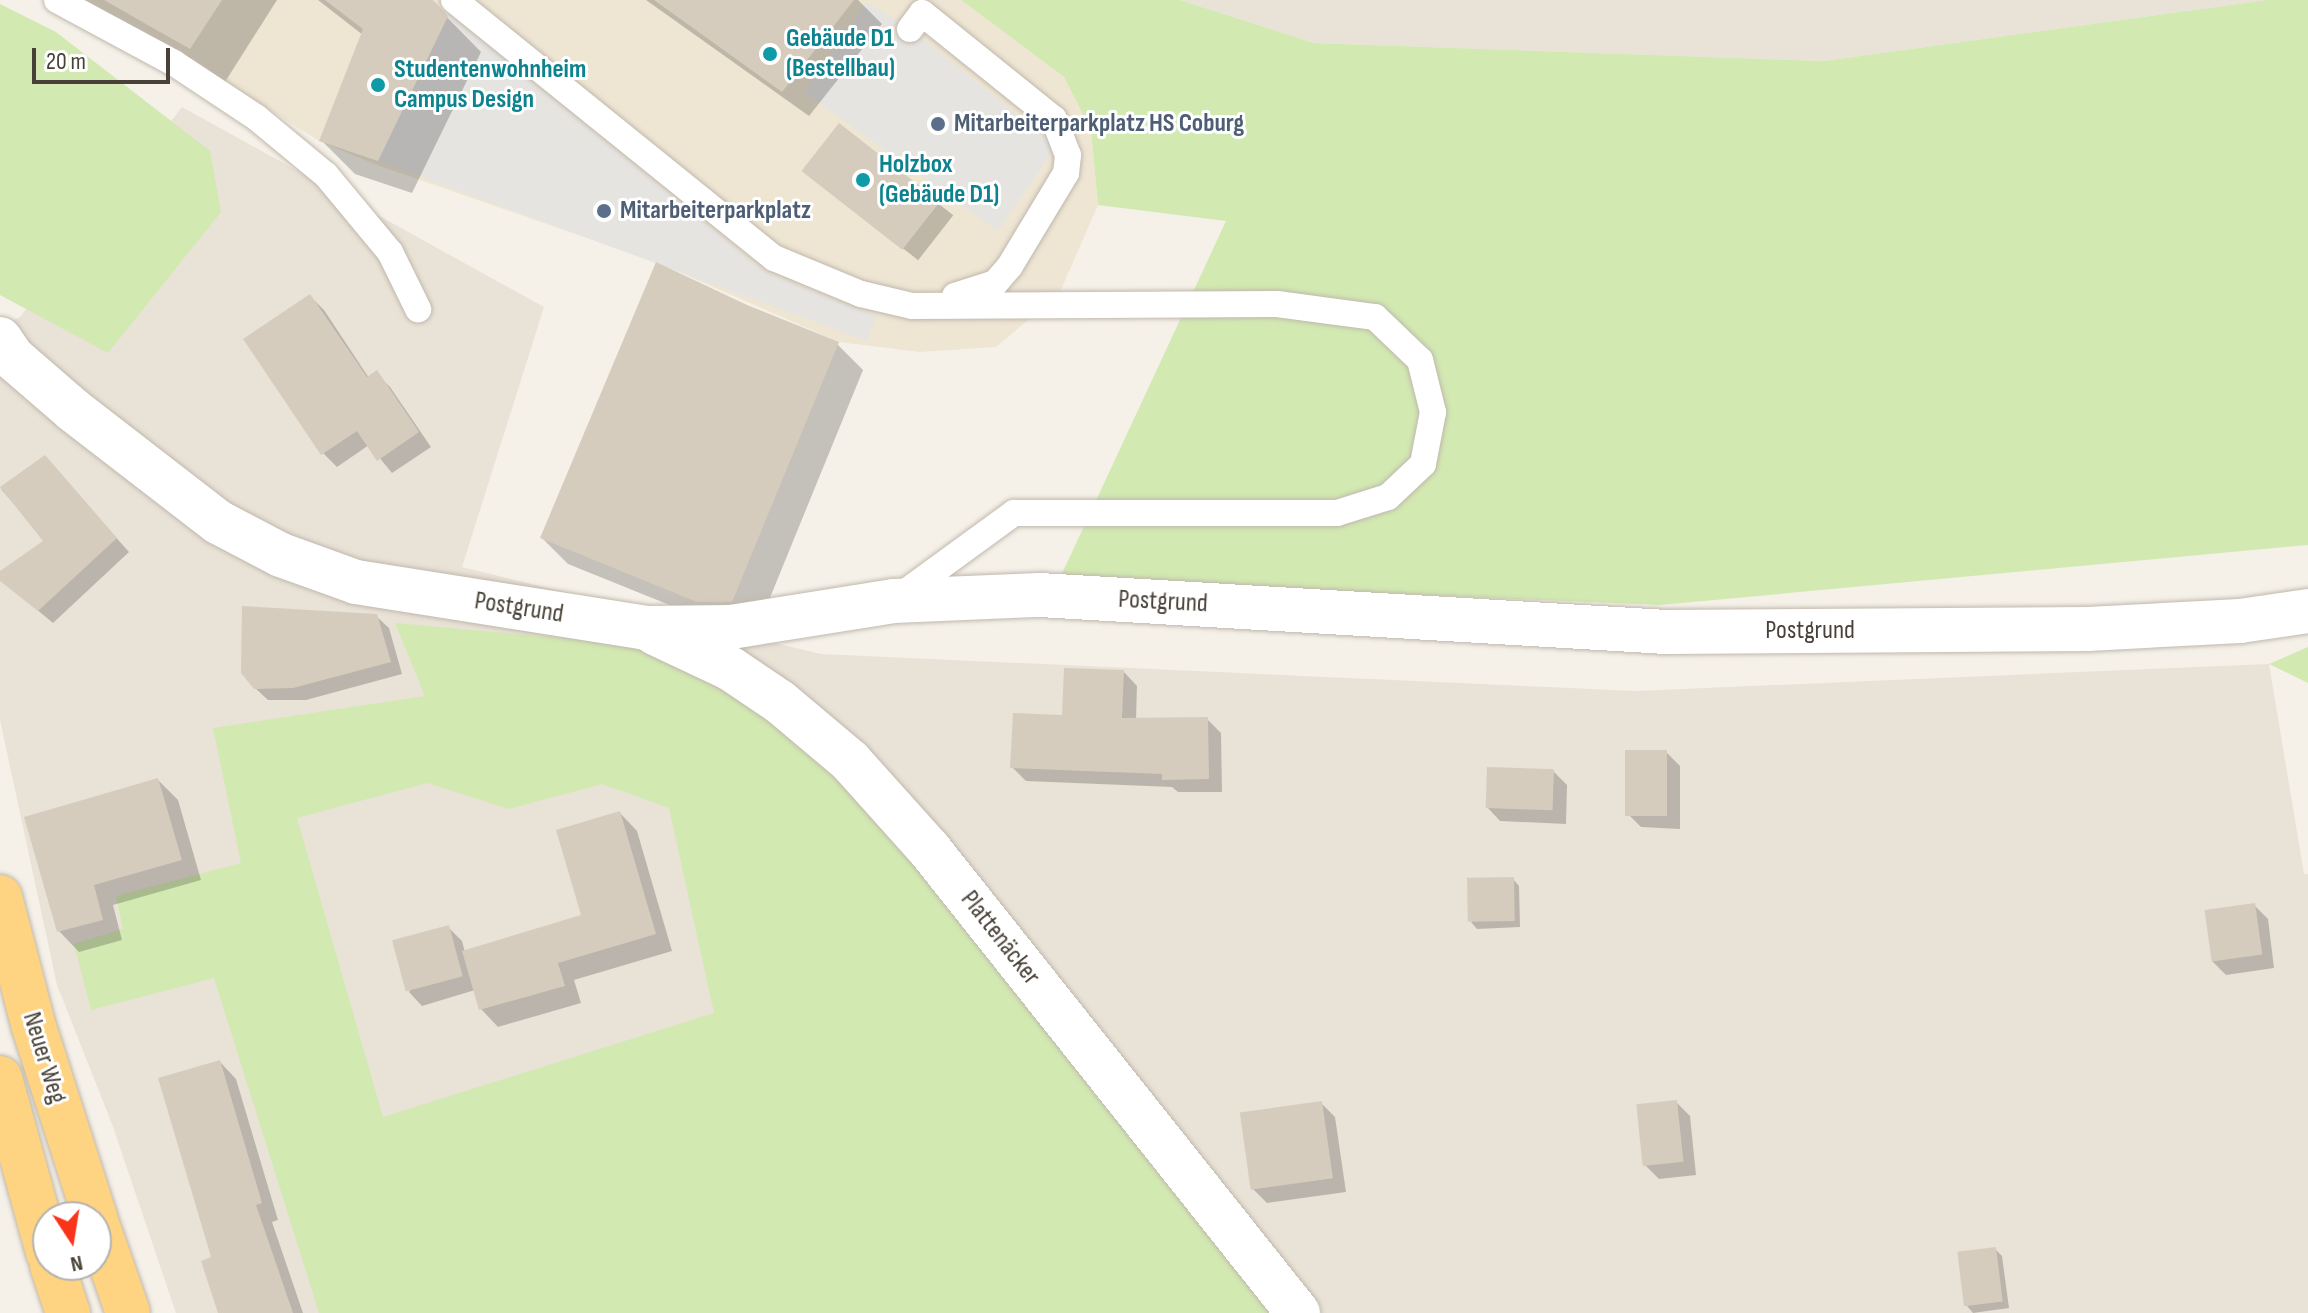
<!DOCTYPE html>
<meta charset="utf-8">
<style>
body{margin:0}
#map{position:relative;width:2308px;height:1313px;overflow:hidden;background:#f5f1e9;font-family:"Sofia Sans Condensed",sans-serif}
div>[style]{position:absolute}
.residential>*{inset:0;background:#e9e2d7}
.education>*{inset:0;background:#eee5d3}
.green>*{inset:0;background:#d2e9b2}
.parking>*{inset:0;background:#e6e4e1}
.shadow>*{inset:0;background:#0003;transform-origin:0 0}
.building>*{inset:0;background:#d6ccbe;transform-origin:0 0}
.roads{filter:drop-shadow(0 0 2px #c0b8ac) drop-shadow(0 0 2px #c0b8ac)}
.service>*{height:26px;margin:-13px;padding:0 13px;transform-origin:13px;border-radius:13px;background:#fff}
.minor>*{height:44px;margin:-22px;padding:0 22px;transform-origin:22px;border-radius:22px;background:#fff}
.trunk>*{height:44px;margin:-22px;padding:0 22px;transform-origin:22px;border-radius:22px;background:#fed382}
.dots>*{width:22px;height:22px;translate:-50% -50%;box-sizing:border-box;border:4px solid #fff;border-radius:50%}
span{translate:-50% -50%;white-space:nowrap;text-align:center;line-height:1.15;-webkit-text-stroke:6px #fff;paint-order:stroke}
.culture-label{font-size:26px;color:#0d838f;font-weight:700}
.left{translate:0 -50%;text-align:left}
.service-label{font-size:26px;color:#4e5e75;font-weight:700}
.street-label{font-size:26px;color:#484137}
.north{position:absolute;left:32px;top:1201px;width:80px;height:80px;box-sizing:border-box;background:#fff;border:2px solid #b6b3af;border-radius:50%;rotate:168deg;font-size:22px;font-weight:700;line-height:32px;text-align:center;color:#484137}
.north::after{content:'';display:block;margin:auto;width:28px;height:36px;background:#fa341b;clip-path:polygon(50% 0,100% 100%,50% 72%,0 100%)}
.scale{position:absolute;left:32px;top:48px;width:138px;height:36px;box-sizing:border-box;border:4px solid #484137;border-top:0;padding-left:10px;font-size:24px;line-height:28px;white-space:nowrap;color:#484137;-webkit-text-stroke:6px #fff;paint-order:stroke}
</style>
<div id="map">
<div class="residential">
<i style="clip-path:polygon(1180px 0,2267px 0,1824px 61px,1314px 43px)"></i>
<i style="clip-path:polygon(182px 107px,544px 307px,462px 567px,821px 654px,1636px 691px,2269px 664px,2304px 874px,2308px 874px,2308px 1313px,176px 1313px,112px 1124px,57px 985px,0 720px,0 327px,20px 317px)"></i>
</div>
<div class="education">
<i style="clip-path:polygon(72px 0,961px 0,1064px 77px,1091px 130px,1098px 205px,1059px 294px,996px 347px,920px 352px,839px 342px,656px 262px,377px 165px,319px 141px,222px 80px)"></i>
</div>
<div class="green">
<i style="clip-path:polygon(961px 0,1180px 0,1314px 43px,1824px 61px,2267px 0,2308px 0,2308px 545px,1660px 605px,1059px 580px,1226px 221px,1098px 205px,1091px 130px,1064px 77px)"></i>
<i style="clip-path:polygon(0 4px,56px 32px,210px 151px,221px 212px,108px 353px,0 295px)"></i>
<i style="clip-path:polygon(evenodd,395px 623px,635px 645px,802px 732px,1287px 1313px,319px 1313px,214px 978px,91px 1010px,74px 944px,123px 929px,116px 896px,241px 863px,213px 728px,425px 696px,395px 623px,427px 783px,509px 809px,602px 784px,669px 808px,714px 1013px,383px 1117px,297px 818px,427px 783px)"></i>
<i style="clip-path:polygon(2308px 647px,2308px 683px,2269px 664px)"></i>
</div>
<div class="parking">
<i style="clip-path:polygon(867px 2px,910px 29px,1056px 146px,998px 231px,804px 92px)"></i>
<i style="clip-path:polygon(450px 13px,764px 271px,876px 316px,867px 341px,378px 161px)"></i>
</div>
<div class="shadow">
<i style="clip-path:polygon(82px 0,277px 0,225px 82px)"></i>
<i style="clip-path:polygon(318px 0,430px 0,481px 52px,412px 193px,355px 174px,321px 140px,363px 35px)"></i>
<i style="clip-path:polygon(646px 0,858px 0,882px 24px,809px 116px)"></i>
<i style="left:839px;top:126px;width:145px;height:57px;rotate:38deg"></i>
<i style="clip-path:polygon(310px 296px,324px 310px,369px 378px,376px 373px,390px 387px,431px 447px,392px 473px,369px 445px,337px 467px,323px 453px)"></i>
<i style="clip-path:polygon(746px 307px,837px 344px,863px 370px,758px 627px,724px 627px,568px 564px,542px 538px)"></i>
<i style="clip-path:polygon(45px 458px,129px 552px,53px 623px,0 579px,0 574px,46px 541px,1px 489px)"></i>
<i style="clip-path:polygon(376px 616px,389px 628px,402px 674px,306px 700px,268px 700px,255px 688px)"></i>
<i style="clip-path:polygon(1124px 672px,1137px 686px,1136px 720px,1207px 719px,1221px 733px,1222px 792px,1178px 792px,1172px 787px,1026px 781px,1012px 767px,1064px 717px)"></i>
<i style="clip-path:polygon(1666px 752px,1680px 766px,1680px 829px,1641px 827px,1627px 813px)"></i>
<i style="clip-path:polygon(1553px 771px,1567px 785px,1566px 824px,1500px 821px,1487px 807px)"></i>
<i style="clip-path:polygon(158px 780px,178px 800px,201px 880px,113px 905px,122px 940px,79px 952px,59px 931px)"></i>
<i style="clip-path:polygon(620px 813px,637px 831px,672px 951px,574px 980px,581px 1003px,498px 1027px,481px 1009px,475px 990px,422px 1006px,409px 992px,448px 927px,462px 941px,465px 952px,584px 916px)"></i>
<i style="clip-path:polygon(1513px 879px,1519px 886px,1520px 927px,1477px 929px,1471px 922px)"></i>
<i style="clip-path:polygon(2254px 905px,2268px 919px,2274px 968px,2226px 975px,2212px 961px)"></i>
<i style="clip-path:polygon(220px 1062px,236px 1079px,278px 1220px,272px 1222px,303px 1313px,220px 1313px,213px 1258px)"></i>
<i style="clip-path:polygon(1676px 1102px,1690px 1116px,1696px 1175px,1659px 1179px,1645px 1165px)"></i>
<i style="clip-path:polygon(1321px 1103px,1335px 1117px,1346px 1192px,1267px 1203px,1253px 1189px)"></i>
<i style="clip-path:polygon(1995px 1249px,2002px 1256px,2009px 1308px,1973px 1313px,1967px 1306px)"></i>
</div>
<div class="building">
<i style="clip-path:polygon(104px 0,222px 0,190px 49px)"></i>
<i style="clip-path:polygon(325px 0,433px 0,448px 16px,378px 161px,319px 141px,363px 29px)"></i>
<i style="clip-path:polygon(654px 0,854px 0,782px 92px)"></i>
<i style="left:839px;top:123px;width:128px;height:61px;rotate:38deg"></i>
<i style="clip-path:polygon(656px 262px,747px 305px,839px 342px,732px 602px,697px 602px,540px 538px)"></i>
<i style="clip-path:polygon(310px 294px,367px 377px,377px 370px,419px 432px,377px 461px,357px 431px,321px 455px,243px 339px)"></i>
<i style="clip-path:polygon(45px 455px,117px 538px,38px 611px,0 581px,0 571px,43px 541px,0 487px)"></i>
<i style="clip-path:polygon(242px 606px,377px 614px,391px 662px,293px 688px,254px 689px,241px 673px)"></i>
<i style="clip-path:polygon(1064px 668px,1124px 670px,1122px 718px,1208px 717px,1209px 779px,1162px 780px,1162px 774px,1010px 768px,1013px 713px,1062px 715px)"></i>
<i style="left:1667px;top:750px;width:66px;height:42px;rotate:90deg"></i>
<i style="left:1487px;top:767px;width:67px;height:41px;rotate:2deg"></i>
<i style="clip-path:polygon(158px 778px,182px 860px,94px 885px,103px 920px,57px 932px,24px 817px)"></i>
<i style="clip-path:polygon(620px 811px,656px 934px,558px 963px,565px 986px,479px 1010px,462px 951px,581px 915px,556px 830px)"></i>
<i style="left:1514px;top:877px;width:44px;height:47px;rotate:89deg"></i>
<i style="left:2255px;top:903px;width:52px;height:51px;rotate:82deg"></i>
<i style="left:449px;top:925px;width:53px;height:59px;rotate:75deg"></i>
<i style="clip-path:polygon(220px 1060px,262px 1203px,256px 1205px,293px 1313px,218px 1313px,201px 1261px,211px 1257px,158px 1078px)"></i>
<i style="left:1677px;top:1100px;width:62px;height:41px;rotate:84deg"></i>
<i style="left:1322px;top:1101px;width:78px;height:83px;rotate:82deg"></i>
<i style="left:1996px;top:1247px;width:55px;height:39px;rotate:83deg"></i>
</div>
<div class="roads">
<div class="service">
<i style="left:57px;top:0;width:133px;rotate:28.3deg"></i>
<i style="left:174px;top:63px;width:100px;rotate:33.5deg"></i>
<i style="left:257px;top:118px;width:89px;rotate:39.6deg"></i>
<i style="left:326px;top:175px;width:100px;rotate:50.3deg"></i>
<i style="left:390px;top:252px;width:64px;rotate:63.8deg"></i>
<i style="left:454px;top:0;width:411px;rotate:38.9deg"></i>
<i style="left:774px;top:258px;width:94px;rotate:22.5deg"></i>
<i style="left:861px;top:294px;width:52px;rotate:13.2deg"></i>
<i style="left:912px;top:306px;width:365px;rotate:-0.3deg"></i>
<i style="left:1277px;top:304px;width:99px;rotate:7.6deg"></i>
<i style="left:1375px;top:317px;width:62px;rotate:43.7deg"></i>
<i style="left:1420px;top:360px;width:54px;rotate:76deg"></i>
<i style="left:1433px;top:412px;width:53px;rotate:100.9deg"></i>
<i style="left:1423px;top:464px;width:48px;rotate:136.7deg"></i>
<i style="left:1388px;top:497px;width:53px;rotate:162.6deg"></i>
<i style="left:1337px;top:513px;width:323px;rotate:180deg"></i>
<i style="left:1014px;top:513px;width:142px;rotate:143.9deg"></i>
<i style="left:910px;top:29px;width:20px;rotate:-53deg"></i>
<i style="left:922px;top:13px;width:169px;rotate:38.8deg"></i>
<i style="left:1054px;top:119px;width:39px;rotate:69deg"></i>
<i style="left:1068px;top:155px;width:18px;rotate:96deg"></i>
<i style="left:1066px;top:173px;width:109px;rotate:121.1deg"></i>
<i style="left:1010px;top:266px;width:23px;rotate:131deg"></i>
<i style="left:995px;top:283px;width:42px;rotate:162deg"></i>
</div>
<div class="minor">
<i style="left:0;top:339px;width:23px;rotate:56deg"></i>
<i style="left:13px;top:358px;width:79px;rotate:40.9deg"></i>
<i style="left:73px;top:410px;width:183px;rotate:37.7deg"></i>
<i style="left:218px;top:522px;width:71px;rotate:27.6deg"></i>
<i style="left:281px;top:555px;width:80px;rotate:19.8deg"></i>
<i style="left:356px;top:582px;width:293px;rotate:9deg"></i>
<i style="left:645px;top:628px;width:86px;rotate:-0.7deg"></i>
<i style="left:731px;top:627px;width:165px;rotate:-9.1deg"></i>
<i style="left:894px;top:601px;width:146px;rotate:-2.4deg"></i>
<i style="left:1040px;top:595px;width:627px;rotate:3.38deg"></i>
<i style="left:1666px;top:632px;width:422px;rotate:-0.4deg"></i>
<i style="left:2088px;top:629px;width:152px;rotate:-3deg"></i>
<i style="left:2240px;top:621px;width:69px;rotate:-8.4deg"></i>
<i style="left:655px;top:633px;width:84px;rotate:25.3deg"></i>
<i style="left:731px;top:669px;width:59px;rotate:34deg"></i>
<i style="left:780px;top:702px;width:92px;rotate:40.1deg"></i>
<i style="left:850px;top:761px;width:118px;rotate:48.1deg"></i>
<i style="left:929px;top:849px;width:593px;rotate:51.51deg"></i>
</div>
<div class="trunk">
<i style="left:0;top:897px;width:131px;rotate:75.4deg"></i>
<i style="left:33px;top:1024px;width:203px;rotate:72.2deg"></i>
<i style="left:0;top:1078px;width:180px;rotate:74.6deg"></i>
<i style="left:96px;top:1221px;width:97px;rotate:70.8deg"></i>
<i style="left:52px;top:1265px;width:51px;rotate:71.6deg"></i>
</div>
</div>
<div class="dots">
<i style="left:770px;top:54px;background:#0f9aa8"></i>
<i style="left:378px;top:85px;background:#0f9aa8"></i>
<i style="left:938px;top:124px;background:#5c6f8a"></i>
<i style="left:863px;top:180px;background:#0f9aa8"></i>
<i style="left:604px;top:211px;background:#5c6f8a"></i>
</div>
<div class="culture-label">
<span class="left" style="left:786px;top:54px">Gebäude D1<br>(Bestellbau)</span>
<span class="left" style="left:394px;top:85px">Studentenwohnheim<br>Campus Design</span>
<span class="left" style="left:879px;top:180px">Holzbox<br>(Gebäude D1)</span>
</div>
<div class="service-label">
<span class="left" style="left:954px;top:124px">Mitarbeiterparkplatz HS Coburg</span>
<span class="left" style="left:620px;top:211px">Mitarbeiterparkplatz</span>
</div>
<div class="street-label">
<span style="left:1163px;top:602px;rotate:3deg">Postgrund</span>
<span style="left:519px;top:608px;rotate:9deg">Postgrund</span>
<span style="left:1810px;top:631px">Postgrund</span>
<span style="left:1000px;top:938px;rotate:52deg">Plattenäcker</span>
<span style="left:44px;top:1058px;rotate:73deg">Neuer Weg</span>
</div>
<div class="north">N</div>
<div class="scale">20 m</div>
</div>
